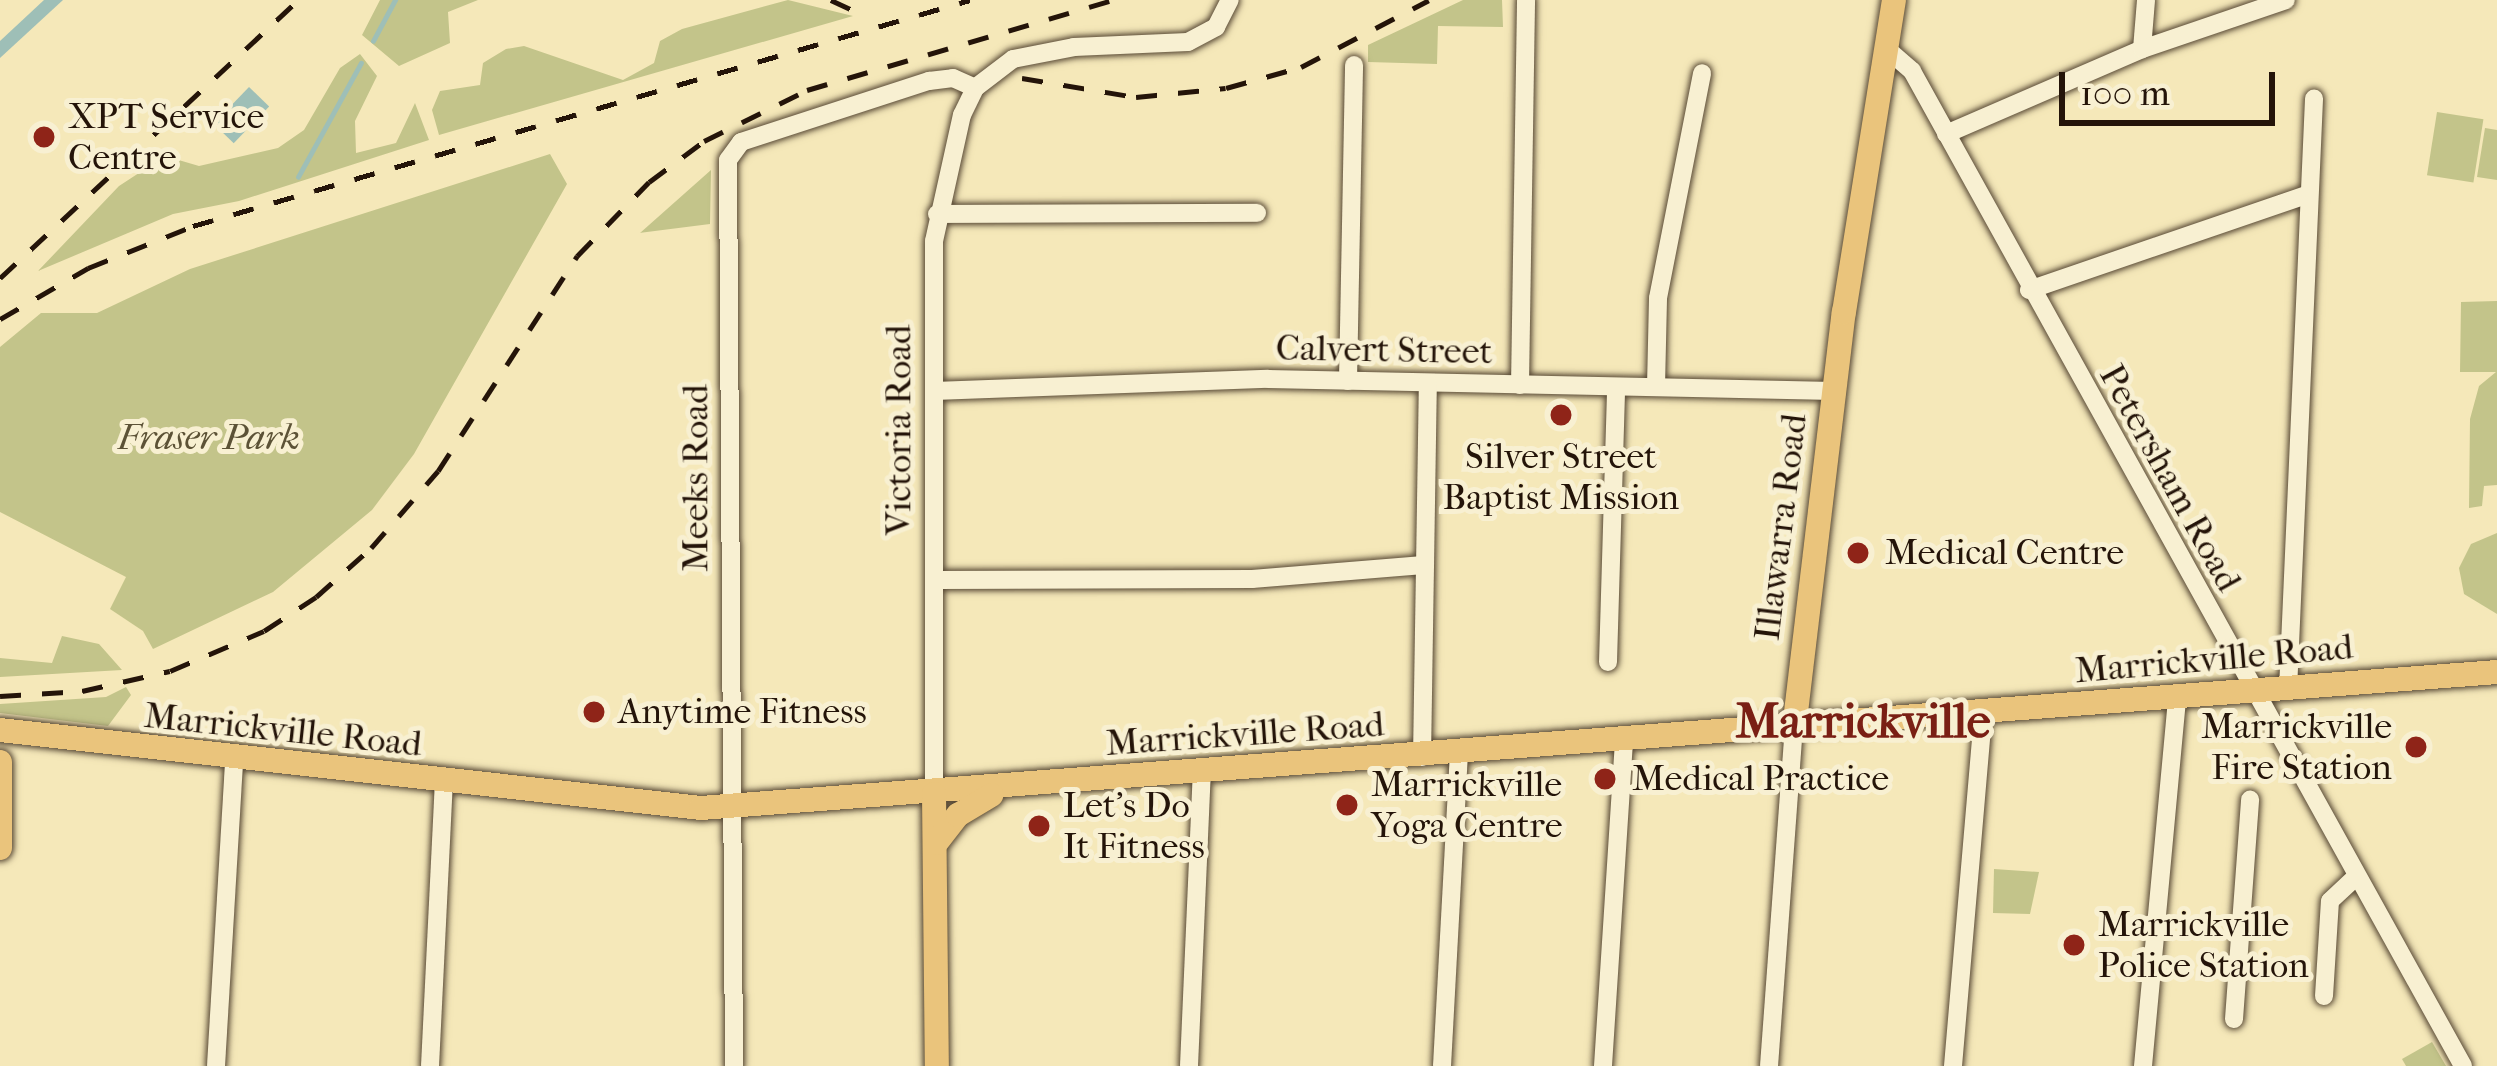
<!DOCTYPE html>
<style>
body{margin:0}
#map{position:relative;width:2497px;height:1066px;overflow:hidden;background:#f5e8b9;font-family:"IM FELL French Canon",serif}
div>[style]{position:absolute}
.green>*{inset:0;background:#c3c48a;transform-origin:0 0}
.water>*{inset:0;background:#9ebfb7;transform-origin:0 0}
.stream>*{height:4.5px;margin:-2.25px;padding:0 2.25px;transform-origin:2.25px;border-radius:2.25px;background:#9ebfb7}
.roads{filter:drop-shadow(0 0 3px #584935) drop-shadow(0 0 3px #584935)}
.minor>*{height:18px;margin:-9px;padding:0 9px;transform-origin:9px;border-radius:9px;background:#f8f0d2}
.major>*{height:24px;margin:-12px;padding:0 12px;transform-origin:12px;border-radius:12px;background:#eac47c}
.rail>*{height:4.5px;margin-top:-2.25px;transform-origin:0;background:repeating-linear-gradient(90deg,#241409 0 21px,transparent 0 42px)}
.dots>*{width:33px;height:33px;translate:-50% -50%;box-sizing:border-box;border:6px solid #f8f0d2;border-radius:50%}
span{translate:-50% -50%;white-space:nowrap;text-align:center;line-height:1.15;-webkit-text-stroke:10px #f8f0d2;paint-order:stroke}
.poi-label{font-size:36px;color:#241409}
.left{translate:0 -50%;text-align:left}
.right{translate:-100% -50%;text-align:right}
.street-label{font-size:36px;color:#241409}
.park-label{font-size:36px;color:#5c5236;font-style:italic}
.district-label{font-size:48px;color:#7a1f14;font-weight:700}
.scale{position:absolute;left:2059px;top:72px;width:216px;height:54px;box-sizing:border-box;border:6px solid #241409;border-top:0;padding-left:15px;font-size:36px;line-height:42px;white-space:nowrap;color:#241409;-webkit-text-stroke:9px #f8f0d2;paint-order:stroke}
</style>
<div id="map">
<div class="green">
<i style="clip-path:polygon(380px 0,478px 0,448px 12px,450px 43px,399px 66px,362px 35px)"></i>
<i style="clip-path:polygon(788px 0,853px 16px,439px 135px,432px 110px,440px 91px,480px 85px,483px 63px,506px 49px,524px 46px,623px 80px,654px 63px,660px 41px,682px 29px)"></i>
<i style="clip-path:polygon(1463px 0,1502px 0,1503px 27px,1438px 26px,1437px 64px,1368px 62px,1368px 45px)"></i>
<i style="clip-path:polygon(360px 54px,377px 76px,355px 121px,356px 153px,396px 143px,415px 103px,429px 140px,239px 201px,173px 214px,38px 271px,119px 186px,165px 156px,199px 166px,278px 148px,304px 130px,340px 68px)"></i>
<i style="left:2437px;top:112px;width:47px;height:64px;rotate:9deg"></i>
<i style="clip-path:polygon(2485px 128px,2497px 130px,2497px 180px,2477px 177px)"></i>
<i style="clip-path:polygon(550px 154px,567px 184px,414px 454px,372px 510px,273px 592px,153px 649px,143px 631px,110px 609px,126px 577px,0 512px,0 347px,41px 313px,97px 313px,190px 269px)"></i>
<i style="clip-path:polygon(711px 170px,710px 224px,639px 233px,640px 233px)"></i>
<i style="clip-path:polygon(2497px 301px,2497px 485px,2484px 486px,2482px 506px,2469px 508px,2470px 419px,2479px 386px,2496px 372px,2460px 372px,2461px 302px)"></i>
<i style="clip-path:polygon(2497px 533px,2497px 614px,2464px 594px,2459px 568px,2471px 544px)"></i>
<i style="clip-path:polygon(62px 636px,99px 644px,122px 670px,0 677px,0 658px,52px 663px)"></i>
<i style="clip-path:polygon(126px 687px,131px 695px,108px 726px,0 713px,0 704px,106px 697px)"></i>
<i style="clip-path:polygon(1994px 869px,2039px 872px,2030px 914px,1993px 913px)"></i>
<i style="clip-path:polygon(2432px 1042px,2446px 1066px,2406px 1066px,2402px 1059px)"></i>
</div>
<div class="water">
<i style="clip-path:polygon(44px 0,63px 0,0 58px,0 41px)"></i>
<i style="left:249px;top:87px;width:28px;height:51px;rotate:44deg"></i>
</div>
<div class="stream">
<i style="left:373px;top:41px;width:47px;rotate:-61.8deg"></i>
<i style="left:298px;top:177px;width:130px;rotate:-61.1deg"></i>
</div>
<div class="roads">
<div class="minor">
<i style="left:2142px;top:49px;width:49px;rotate:-85.3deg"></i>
<i style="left:1888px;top:50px;width:32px;rotate:41deg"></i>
<i style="left:1912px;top:71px;width:1137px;rotate:61.02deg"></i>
<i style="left:1946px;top:134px;width:214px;rotate:-23.4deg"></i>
<i style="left:2142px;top:49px;width:152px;rotate:-18.8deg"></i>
<i style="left:937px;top:214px;width:320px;rotate:-0.2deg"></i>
<i style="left:2029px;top:290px;width:293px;rotate:-18.9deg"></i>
<i style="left:1348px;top:381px;width:316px;rotate:-88.9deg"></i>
<i style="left:1520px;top:385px;width:385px;rotate:-89.1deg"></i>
<i style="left:1656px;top:387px;width:89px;rotate:-88.7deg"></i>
<i style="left:1658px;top:298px;width:229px;rotate:-78.9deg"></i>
<i style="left:934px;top:391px;width:334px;rotate:-2.1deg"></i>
<i style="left:1268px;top:379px;width:566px;rotate:1.21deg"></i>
<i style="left:936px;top:580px;width:316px;rotate:-0.2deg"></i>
<i style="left:1252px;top:579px;width:172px;rotate:-4.7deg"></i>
<i style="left:1608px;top:662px;width:275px;rotate:-88.3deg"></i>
<i style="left:2288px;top:690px;width:592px;rotate:-87.48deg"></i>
<i style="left:1422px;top:757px;width:374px;rotate:-89.1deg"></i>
<i style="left:934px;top:794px;width:553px;rotate:-90deg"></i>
<i style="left:934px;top:241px;width:129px;rotate:-77.5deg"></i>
<i style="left:962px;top:115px;width:30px;rotate:-64deg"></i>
<i style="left:975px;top:88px;width:48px;rotate:-37.3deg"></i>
<i style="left:1013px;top:59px;width:62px;rotate:-11.1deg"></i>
<i style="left:1074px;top:47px;width:114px;rotate:-2.5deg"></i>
<i style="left:1188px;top:42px;width:32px;rotate:-28deg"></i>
<i style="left:1216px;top:27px;width:30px;rotate:-63deg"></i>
<i style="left:2324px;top:996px;width:95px;rotate:-86.4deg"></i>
<i style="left:2330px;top:901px;width:35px;rotate:-43deg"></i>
<i style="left:2234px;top:1019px;width:220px;rotate:-85.8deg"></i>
<i style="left:216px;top:1066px;width:306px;rotate:-86.6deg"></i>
<i style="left:430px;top:1066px;width:283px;rotate:-87.2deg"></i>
<i style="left:734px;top:1066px;width:906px;rotate:-90.38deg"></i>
<i style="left:728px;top:160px;width:22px;rotate:-54deg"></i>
<i style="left:741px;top:142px;width:198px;rotate:-18deg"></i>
<i style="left:929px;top:81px;width:24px;rotate:-7deg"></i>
<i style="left:953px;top:78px;width:24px;rotate:24deg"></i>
<i style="left:1189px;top:1066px;width:293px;rotate:-87.5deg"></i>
<i style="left:1442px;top:1066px;width:312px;rotate:-86.9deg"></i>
<i style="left:1603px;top:1066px;width:324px;rotate:-86.3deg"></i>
<i style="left:1769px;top:1066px;width:338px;rotate:-85.8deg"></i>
<i style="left:1953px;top:1066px;width:353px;rotate:-85.1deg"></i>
<i style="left:2143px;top:1066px;width:369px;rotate:-84.7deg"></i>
</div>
<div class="major">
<i style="left:1794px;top:729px;width:420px;rotate:-83.2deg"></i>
<i style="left:1844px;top:312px;width:316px;rotate:-80.9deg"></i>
<i style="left:0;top:730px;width:705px;rotate:6.35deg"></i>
<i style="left:701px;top:808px;width:1801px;rotate:-4.33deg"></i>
<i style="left:0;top:762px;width:86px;rotate:90deg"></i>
<i style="left:934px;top:794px;width:272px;rotate:89.4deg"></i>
<i style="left:936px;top:843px;width:36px;rotate:-52deg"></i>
<i style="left:958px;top:815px;width:39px;rotate:-31deg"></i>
</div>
</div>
<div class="rail">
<i style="left:831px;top:0;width:31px;rotate:25deg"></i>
<i style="left:1022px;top:78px;width:116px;rotate:9.5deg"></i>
<i style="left:1136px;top:97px;width:90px;rotate:-5.7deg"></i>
<i style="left:1226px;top:88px;width:78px;rotate:-15.6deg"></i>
<i style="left:1301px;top:67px;width:144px;rotate:-27.6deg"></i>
<i style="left:0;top:278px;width:408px;rotate:-43deg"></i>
<i style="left:0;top:319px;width:102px;rotate:-30.1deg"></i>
<i style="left:88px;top:268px;width:113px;rotate:-21.8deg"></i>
<i style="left:193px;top:226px;width:809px;rotate:-16.22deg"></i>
<i style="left:0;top:696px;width:82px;rotate:-3.5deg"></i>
<i style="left:82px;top:691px;width:90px;rotate:-12.8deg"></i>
<i style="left:170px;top:671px;width:102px;rotate:-23.1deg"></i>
<i style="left:264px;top:631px;width:62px;rotate:-33.2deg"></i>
<i style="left:316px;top:597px;width:74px;rotate:-41.7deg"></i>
<i style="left:371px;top:548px;width:102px;rotate:-49deg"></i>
<i style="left:438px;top:471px;width:256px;rotate:-57.1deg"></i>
<i style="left:577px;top:256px;width:103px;rotate:-45.8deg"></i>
<i style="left:649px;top:182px;width:69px;rotate:-36.7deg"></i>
<i style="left:704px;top:141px;width:115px;rotate:-26.3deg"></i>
<i style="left:807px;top:90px;width:318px;rotate:-16.4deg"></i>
</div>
<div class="dots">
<i style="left:44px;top:137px;background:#8f2418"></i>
<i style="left:1561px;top:415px;background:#8f2418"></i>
<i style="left:1858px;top:553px;background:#8f2418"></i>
<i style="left:594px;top:712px;background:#8f2418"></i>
<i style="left:2416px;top:747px;background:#8f2418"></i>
<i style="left:1605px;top:779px;background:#8f2418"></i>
<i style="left:1347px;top:805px;background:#8f2418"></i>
<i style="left:1039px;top:826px;background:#8f2418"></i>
<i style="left:2074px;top:945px;background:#8f2418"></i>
</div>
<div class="poi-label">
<span class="left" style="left:68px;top:137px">XPT Service<br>Centre</span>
<span style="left:1561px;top:477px">Silver Street<br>Baptist Mission</span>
<span class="left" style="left:1885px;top:553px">Medical Centre</span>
<span class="left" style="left:618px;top:712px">Anytime Fitness</span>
<span class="right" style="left:2392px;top:747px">Marrickville<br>Fire Station</span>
<span class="left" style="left:1632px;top:779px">Medical Practice</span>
<span class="left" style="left:1371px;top:805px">Marrickville<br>Yoga Centre</span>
<span class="left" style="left:1063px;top:826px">Let's Do<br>It Fitness</span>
<span class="left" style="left:2098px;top:945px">Marrickville<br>Police Station</span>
</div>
<div class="street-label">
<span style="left:1384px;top:350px;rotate:1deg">Calvert Street</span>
<span style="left:899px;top:430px;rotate:-90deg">Victoria Road</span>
<span style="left:696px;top:478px;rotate:-90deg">Meeks Road</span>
<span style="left:2170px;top:478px;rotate:61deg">Petersham Road</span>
<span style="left:1781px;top:527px;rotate:-83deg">Illawarra Road</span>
<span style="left:2214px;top:659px;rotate:-5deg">Marrickville Road</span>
<span style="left:283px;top:730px;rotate:6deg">Marrickville Road</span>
<span style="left:1245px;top:734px;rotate:-4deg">Marrickville Road</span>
</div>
<div class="park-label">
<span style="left:209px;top:438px">Fraser Park</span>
</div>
<div class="district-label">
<span style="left:1863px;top:722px">Marrickville</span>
</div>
<div class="scale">100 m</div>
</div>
